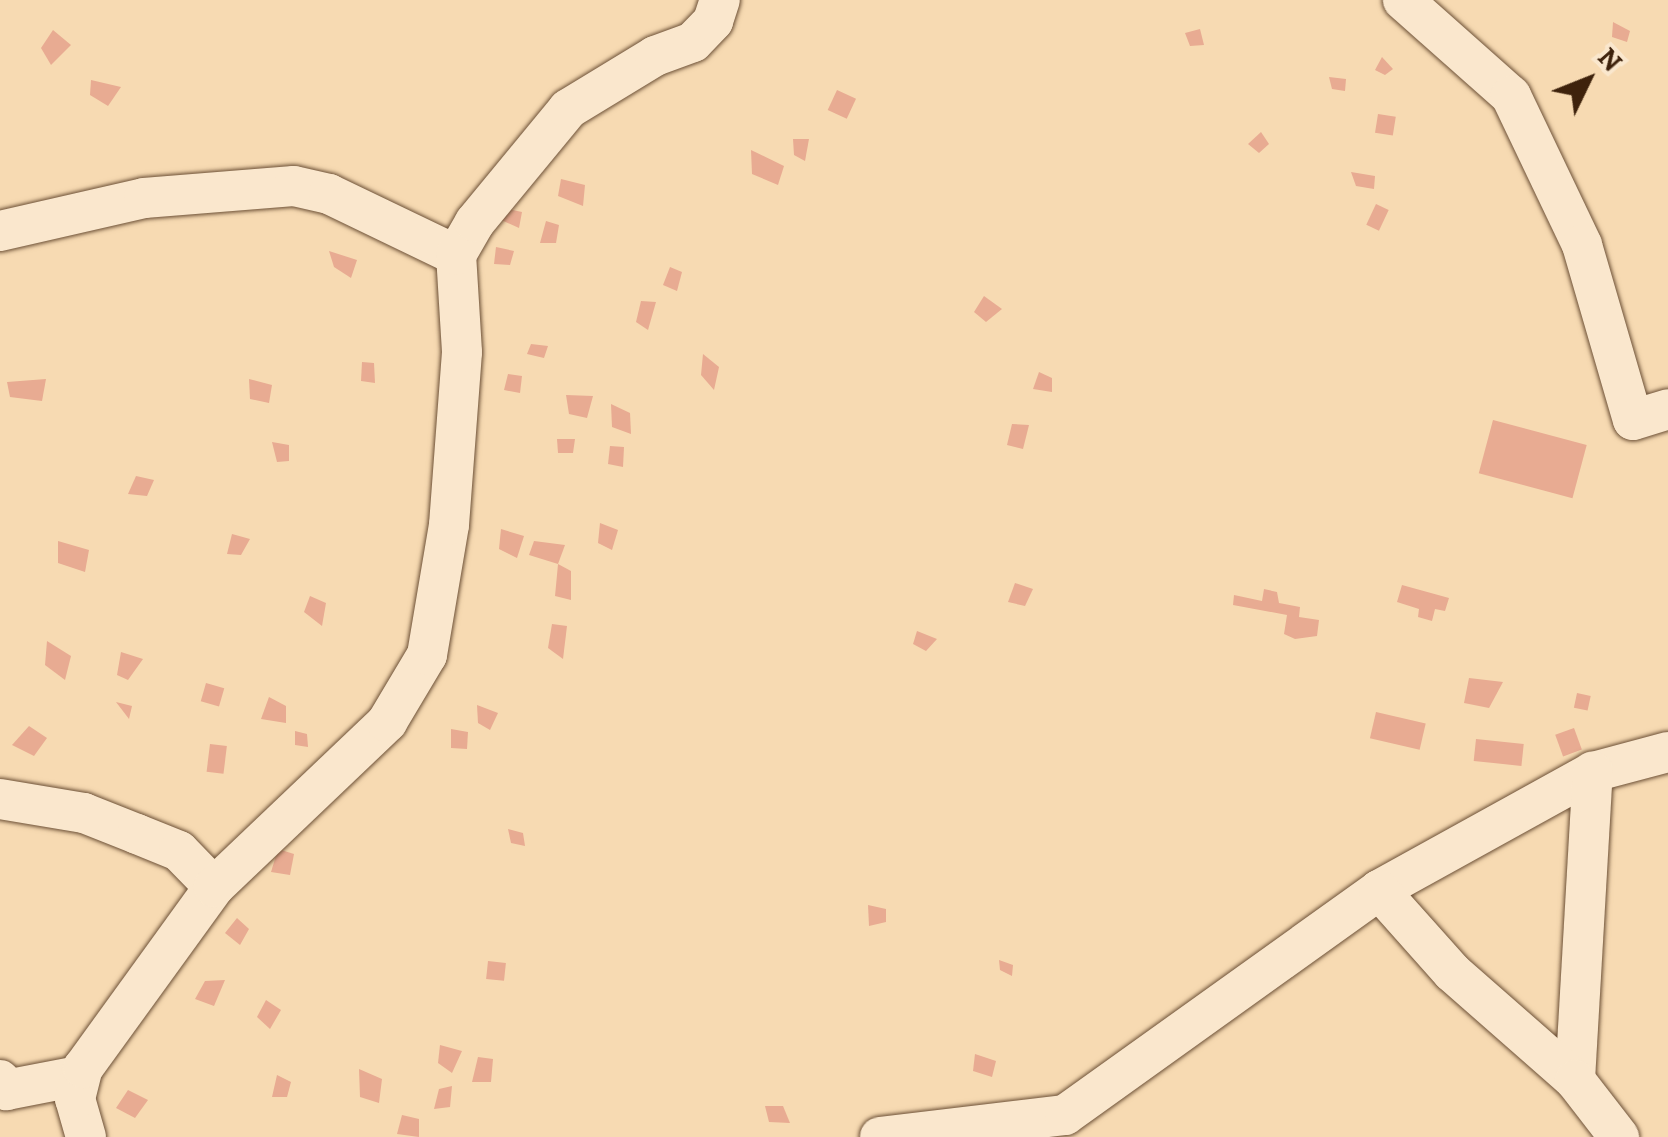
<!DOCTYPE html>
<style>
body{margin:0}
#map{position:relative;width:1668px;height:1137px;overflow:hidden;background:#f7dab2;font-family:Alegreya,serif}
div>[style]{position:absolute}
.building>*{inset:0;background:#e8ab92;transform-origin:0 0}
.roads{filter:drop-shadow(0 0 2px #6c5036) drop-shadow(0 0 2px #6c5036)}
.minor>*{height:40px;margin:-20px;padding:0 20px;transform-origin:20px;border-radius:20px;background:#fae7cd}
span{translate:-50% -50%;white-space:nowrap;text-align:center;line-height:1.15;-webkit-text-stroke:10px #fae7cd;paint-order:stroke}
.north{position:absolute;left:1538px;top:30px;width:100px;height:100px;-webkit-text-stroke:8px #fae7cd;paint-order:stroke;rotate:47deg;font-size:28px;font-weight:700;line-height:40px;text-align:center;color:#3e220c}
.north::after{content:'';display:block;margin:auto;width:35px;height:45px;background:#3e220c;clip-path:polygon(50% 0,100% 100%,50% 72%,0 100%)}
</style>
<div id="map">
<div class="building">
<i style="clip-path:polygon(1613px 22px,1630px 31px,1627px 42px,1612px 37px)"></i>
<i style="clip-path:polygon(1200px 29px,1204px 45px,1190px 46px,1185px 33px)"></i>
<i style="clip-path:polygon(53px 30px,71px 45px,51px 65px,41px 48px)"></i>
<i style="clip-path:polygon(1382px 57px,1393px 69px,1385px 75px,1375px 70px)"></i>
<i style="clip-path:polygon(1329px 77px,1346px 79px,1345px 91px,1332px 89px)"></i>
<i style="clip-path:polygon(91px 80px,121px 87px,108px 106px,90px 95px)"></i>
<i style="left:837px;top:90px;width:21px;height:22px;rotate:25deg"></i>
<i style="left:1378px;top:114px;width:18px;height:19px;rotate:9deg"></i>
<i style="clip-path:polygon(1261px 132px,1269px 144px,1259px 153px,1248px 144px)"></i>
<i style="clip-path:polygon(793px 139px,809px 139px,805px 161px,794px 155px)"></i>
<i style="clip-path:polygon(751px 150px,784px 166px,778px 185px,752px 174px)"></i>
<i style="clip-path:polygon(1351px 172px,1375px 176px,1374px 189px,1356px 186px)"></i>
<i style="clip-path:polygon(561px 179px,585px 185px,583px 206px,558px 196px)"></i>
<i style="left:1376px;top:204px;width:14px;height:23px;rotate:25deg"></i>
<i style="clip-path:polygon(504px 208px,522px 212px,519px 228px,501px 220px)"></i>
<i style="clip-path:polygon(546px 221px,559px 225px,556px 243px,540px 243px)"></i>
<i style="clip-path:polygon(496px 247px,514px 251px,510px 265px,494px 264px)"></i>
<i style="clip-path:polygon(329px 251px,357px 260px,351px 278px,334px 267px)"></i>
<i style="clip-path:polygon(670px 267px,682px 272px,677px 291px,663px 285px)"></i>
<i style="clip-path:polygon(984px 296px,1002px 309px,986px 322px,974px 312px)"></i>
<i style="clip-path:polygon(641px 301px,656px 302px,648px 330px,636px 322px)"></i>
<i style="clip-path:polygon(531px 344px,548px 346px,544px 358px,527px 354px)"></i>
<i style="clip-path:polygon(703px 354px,719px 367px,714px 390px,701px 375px)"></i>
<i style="clip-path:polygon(362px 362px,374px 363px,375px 383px,361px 381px)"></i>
<i style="clip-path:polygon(1039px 372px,1052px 378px,1052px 392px,1033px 389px)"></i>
<i style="clip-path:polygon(508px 374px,522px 376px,520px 393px,504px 390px)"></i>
<i style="clip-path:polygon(46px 379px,42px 401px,10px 397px,7px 382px)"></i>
<i style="clip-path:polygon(249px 379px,272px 385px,269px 403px,250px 399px)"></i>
<i style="clip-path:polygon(566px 395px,593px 396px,587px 418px,569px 414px)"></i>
<i style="clip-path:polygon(611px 404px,630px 413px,631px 434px,612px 427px)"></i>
<i style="left:1493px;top:420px;width:97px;height:55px;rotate:15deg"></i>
<i style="clip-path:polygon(1012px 424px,1029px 425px,1023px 449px,1007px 445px)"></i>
<i style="clip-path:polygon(557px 439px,575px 439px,573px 453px,558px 453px)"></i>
<i style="clip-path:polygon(272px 442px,289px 445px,289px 461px,277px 462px)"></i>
<i style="clip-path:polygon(610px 446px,624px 447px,623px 467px,608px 464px)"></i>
<i style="clip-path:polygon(136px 476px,154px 480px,147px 496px,128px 494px)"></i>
<i style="clip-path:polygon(600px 523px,618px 530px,612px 550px,598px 543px)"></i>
<i style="clip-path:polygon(501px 529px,524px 536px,517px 558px,499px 549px)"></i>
<i style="clip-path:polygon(232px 534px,250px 539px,241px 555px,227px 554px)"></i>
<i style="clip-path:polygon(58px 541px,89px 550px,85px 572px,58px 563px)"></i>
<i style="clip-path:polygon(534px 541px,565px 545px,558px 564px,529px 555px)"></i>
<i style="clip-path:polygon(558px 564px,571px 571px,571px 600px,555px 596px)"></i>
<i style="clip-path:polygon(1015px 583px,1033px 589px,1025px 606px,1008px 602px)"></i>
<i style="clip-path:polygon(1402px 585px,1449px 598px,1445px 611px,1435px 609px,1432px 621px,1418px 617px,1419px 609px,1397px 602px)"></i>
<i style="clip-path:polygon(1264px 589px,1277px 592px,1279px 603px,1300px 607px,1299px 617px,1319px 620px,1317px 636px,1295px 639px,1284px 634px,1287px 615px,1233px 605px,1234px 595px,1262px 601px)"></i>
<i style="clip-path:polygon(310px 596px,326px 603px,322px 626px,304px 612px)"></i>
<i style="clip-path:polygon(552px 624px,567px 626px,563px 659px,548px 648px)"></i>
<i style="clip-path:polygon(917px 631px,937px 639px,926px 651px,913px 644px)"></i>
<i style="clip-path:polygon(47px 641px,71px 656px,65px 680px,45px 665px)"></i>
<i style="clip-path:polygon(121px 652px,143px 659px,128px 680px,117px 675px)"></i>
<i style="clip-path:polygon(1469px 678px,1503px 682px,1489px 708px,1464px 703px)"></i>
<i style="left:206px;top:683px;width:19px;height:19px;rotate:16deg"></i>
<i style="left:1577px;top:693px;width:14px;height:15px;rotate:12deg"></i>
<i style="clip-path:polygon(269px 697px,286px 706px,286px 723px,261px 719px)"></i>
<i style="clip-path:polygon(116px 702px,132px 706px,129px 719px)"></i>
<i style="clip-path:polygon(477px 705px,498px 713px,490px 730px,478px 723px)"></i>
<i style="left:1376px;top:712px;width:51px;height:27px;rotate:13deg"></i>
<i style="clip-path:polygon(29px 726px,47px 738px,34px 756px,12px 745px)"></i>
<i style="left:1574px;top:728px;width:23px;height:20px;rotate:70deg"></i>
<i style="clip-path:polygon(451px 729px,468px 732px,467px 749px,451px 748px)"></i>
<i style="clip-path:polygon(295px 731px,307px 734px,308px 747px,295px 745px)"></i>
<i style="left:1476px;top:739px;width:48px;height:22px;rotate:6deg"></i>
<i style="left:210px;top:744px;width:17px;height:28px;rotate:7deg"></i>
<i style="clip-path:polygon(508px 829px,523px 833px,525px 846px,511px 843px)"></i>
<i style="clip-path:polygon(278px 849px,294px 854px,290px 875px,271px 872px)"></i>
<i style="clip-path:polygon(868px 905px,886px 909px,886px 922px,869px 926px)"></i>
<i style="clip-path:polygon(237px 918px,249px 929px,240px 945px,225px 933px)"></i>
<i style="clip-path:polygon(999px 960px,1013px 965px,1012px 976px,1000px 970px)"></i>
<i style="left:488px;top:961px;width:18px;height:18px;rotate:6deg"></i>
<i style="clip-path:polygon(225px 980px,214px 1006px,195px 999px,205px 981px)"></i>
<i style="clip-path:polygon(266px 1000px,281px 1010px,270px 1029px,257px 1017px)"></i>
<i style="clip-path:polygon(440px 1045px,462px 1051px,452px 1073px,438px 1063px)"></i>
<i style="clip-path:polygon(975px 1054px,996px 1061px,992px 1077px,973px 1071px)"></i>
<i style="clip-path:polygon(478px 1057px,493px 1059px,491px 1082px,472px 1082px)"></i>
<i style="clip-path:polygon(359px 1069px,382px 1079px,379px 1103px,360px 1097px)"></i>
<i style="clip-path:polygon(277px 1075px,291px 1082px,287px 1097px,272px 1097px)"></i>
<i style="clip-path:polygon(452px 1086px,450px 1107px,434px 1109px,439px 1089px)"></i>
<i style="clip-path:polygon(128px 1090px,148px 1100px,135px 1118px,116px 1108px)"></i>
<i style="clip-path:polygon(765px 1106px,783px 1106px,790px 1123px,769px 1122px)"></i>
<i style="clip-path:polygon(402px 1115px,419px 1119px,419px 1137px,397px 1134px)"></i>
</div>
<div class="roads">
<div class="minor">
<i style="left:1403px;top:0;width:144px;rotate:41.6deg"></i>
<i style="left:1511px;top:96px;width:165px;rotate:64.5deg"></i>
<i style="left:1582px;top:245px;width:182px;rotate:73.8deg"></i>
<i style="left:1633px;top:420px;width:37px;rotate:-17deg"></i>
<i style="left:0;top:231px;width:148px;rotate:-12.9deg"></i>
<i style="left:144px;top:198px;width:150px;rotate:-4.6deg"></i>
<i style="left:294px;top:186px;width:36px;rotate:13deg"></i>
<i style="left:329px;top:194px;width:141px;rotate:25.7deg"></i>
<i style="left:0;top:799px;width:85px;rotate:9.5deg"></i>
<i style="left:84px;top:813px;width:57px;rotate:21.6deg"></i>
<i style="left:137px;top:834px;width:45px;rotate:22deg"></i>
<i style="left:179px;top:851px;width:50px;rotate:45.8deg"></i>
<i style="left:1379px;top:890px;width:244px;rotate:-28.9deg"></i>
<i style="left:1593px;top:772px;width:78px;rotate:-14.9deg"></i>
<i style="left:0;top:1080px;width:12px;rotate:59deg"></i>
<i style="left:6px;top:1090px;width:73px;rotate:-11deg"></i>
<i style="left:1575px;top:1080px;width:309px;rotate:-86.7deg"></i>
<i style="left:86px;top:1137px;width:40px;rotate:-106deg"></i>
<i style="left:75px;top:1099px;width:32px;rotate:-76deg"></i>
<i style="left:83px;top:1068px;width:223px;rotate:-54.1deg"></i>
<i style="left:214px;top:887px;width:239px;rotate:-43.6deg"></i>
<i style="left:387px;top:722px;width:78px;rotate:-59.2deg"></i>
<i style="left:427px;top:655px;width:132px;rotate:-80.4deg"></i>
<i style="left:449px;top:525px;width:173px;rotate:-85.7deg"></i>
<i style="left:462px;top:352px;width:97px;rotate:-93.5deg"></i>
<i style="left:456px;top:255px;width:38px;rotate:-60deg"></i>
<i style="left:475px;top:222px;width:146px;rotate:-50.5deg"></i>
<i style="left:568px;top:109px;width:102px;rotate:-31.3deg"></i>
<i style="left:655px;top:56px;width:40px;rotate:-20.2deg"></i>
<i style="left:693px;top:42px;width:29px;rotate:-46deg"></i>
<i style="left:713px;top:21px;width:22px;rotate:-72deg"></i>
<i style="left:880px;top:1137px;width:186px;rotate:-6.8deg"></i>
<i style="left:1065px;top:1115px;width:386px;rotate:-35.6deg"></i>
<i style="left:1379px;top:890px;width:110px;rotate:48.3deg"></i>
<i style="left:1452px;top:972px;width:164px;rotate:41.3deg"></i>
<i style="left:1575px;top:1080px;width:72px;rotate:52.3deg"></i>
</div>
</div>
<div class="north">N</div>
</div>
